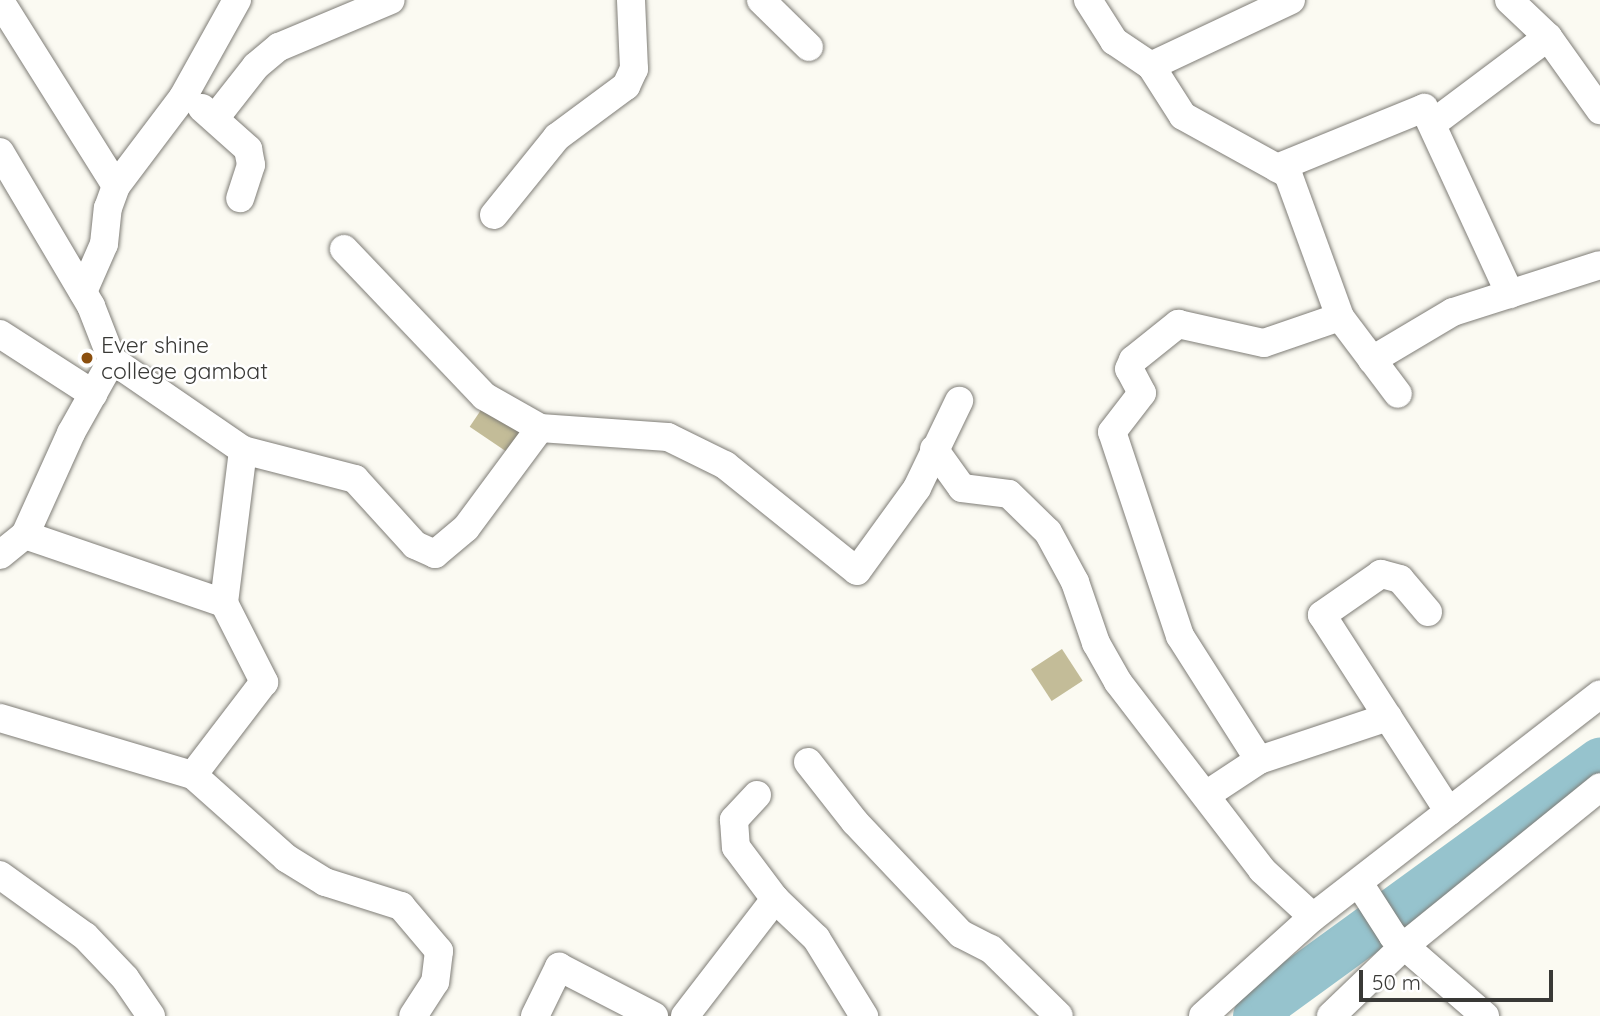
<!DOCTYPE html>
<style>
body{margin:0}
#map{position:relative;width:1600px;height:1016px;overflow:hidden;background:#fbfaf2;font-family:Quicksand,sans-serif}
div>[style]{position:absolute}
.river>*{height:47px;margin:-23.5px;padding:0 23.5px;transform-origin:23.5px;border-radius:23.5px;background:#96c3cd}
.building>*{inset:0;background:#c3bc98;transform-origin:0 0}
.roads{filter:drop-shadow(0 0 2px #7f7d77) drop-shadow(0 0 2px #7f7d77)}
.street>*{height:28px;margin:-14px;padding:0 14px;transform-origin:14px;border-radius:14px;background:#fff}
.dots>*{width:19px;height:19px;translate:-50% -50%;box-sizing:border-box;border:4px solid #fff;border-radius:50%}
span{translate:-50% -50%;white-space:nowrap;text-align:center;line-height:1.15;-webkit-text-stroke:5px #fff;paint-order:stroke}
.poi-label{font-size:23px;color:#393936}
.left{translate:0 -50%;text-align:left}
.scale{position:absolute;left:1359px;top:970px;width:194px;height:32px;box-sizing:border-box;border:4px solid #393936;border-top:0;padding-left:9px;font-size:21px;line-height:24px;white-space:nowrap;color:#393936;-webkit-text-stroke:5px #fff;paint-order:stroke}
</style>
<div id="map">
<div class="river">
<i style="left:1256px;top:1016px;width:25px;rotate:-47deg"></i>
<i style="left:1273px;top:998px;width:404px;rotate:-36deg"></i>
</div>
<div class="building">
<i style="left:487px;top:401px;width:50px;height:31px;rotate:34deg"></i>
<i style="left:1062px;top:649px;width:38px;height:37px;rotate:57deg"></i>
</div>
<div class="roads">
<div class="street">
<i style="left:761px;top:0;width:67px;rotate:44.4deg"></i>
<i style="left:1088px;top:0;width:49px;rotate:57.6deg"></i>
<i style="left:1114px;top:41px;width:45px;rotate:34deg"></i>
<i style="left:1291px;top:0;width:155px;rotate:154.8deg"></i>
<i style="left:1151px;top:66px;width:59px;rotate:57.4deg"></i>
<i style="left:1183px;top:116px;width:120px;rotate:28.9deg"></i>
<i style="left:1288px;top:174px;width:152px;rotate:70deg"></i>
<i style="left:1340px;top:317px;width:96px;rotate:53deg"></i>
<i style="left:1509px;top:0;width:54px;rotate:43.5deg"></i>
<i style="left:1548px;top:37px;width:90px;rotate:54.5deg"></i>
<i style="left:0;top:1px;width:218px;rotate:57.9deg"></i>
<i style="left:202px;top:108px;width:62px;rotate:41.7deg"></i>
<i style="left:248px;top:149px;width:16px;rotate:79deg"></i>
<i style="left:251px;top:165px;width:35px;rotate:108deg"></i>
<i style="left:216px;top:117px;width:65px;rotate:-51.9deg"></i>
<i style="left:256px;top:66px;width:30px;rotate:-40deg"></i>
<i style="left:279px;top:47px;width:121px;rotate:-22.8deg"></i>
<i style="left:1432px;top:124px;width:145px;rotate:-36.9deg"></i>
<i style="left:0;top:152px;width:179px;rotate:59.4deg"></i>
<i style="left:91px;top:306px;width:58px;rotate:68.7deg"></i>
<i style="left:112px;top:360px;width:159px;rotate:34.5deg"></i>
<i style="left:243px;top:450px;width:154px;rotate:97.1deg"></i>
<i style="left:1277px;top:168px;width:159px;rotate:-22.2deg"></i>
<i style="left:1424px;top:108px;width:205px;rotate:65.2deg"></i>
<i style="left:494px;top:215px;width:100px;rotate:-51.1deg"></i>
<i style="left:557px;top:137px;width:86px;rotate:-36.5deg"></i>
<i style="left:626px;top:86px;width:19px;rotate:-65deg"></i>
<i style="left:634px;top:69px;width:69px;rotate:-92.5deg"></i>
<i style="left:83px;top:292px;width:52px;rotate:-66.4deg"></i>
<i style="left:104px;top:244px;width:36px;rotate:-84deg"></i>
<i style="left:108px;top:208px;width:23px;rotate:-70deg"></i>
<i style="left:116px;top:186px;width:111px;rotate:-53deg"></i>
<i style="left:183px;top:97px;width:111px;rotate:-60.9deg"></i>
<i style="left:0;top:334px;width:111px;rotate:32.8deg"></i>
<i style="left:1372px;top:360px;width:94px;rotate:-30.7deg"></i>
<i style="left:1453px;top:312px;width:154px;rotate:-17.7deg"></i>
<i style="left:540px;top:428px;width:128px;rotate:4deg"></i>
<i style="left:668px;top:437px;width:64px;rotate:26.2deg"></i>
<i style="left:725px;top:465px;width:169px;rotate:38.8deg"></i>
<i style="left:857px;top:571px;width:102px;rotate:-54.1deg"></i>
<i style="left:917px;top:488px;width:97px;rotate:-64.2deg"></i>
<i style="left:934px;top:449px;width:48px;rotate:54.3deg"></i>
<i style="left:962px;top:488px;width:47px;rotate:7.3deg"></i>
<i style="left:1009px;top:494px;width:54px;rotate:44.3deg"></i>
<i style="left:1048px;top:532px;width:57px;rotate:61.6deg"></i>
<i style="left:1075px;top:582px;width:65px;rotate:71deg"></i>
<i style="left:1096px;top:643px;width:45px;rotate:60.6deg"></i>
<i style="left:1118px;top:682px;width:237px;rotate:52.5deg"></i>
<i style="left:1262px;top:870px;width:69px;rotate:42.7deg"></i>
<i style="left:243px;top:450px;width:116px;rotate:14.5deg"></i>
<i style="left:355px;top:479px;width:89px;rotate:47.7deg"></i>
<i style="left:415px;top:545px;width:22px;rotate:24deg"></i>
<i style="left:435px;top:554px;width:40px;rotate:-40deg"></i>
<i style="left:466px;top:528px;width:124px;rotate:-53.5deg"></i>
<i style="left:540px;top:428px;width:64px;rotate:-150.3deg"></i>
<i style="left:484px;top:396px;width:203px;rotate:-133.6deg"></i>
<i style="left:25px;top:535px;width:112px;rotate:-65.7deg"></i>
<i style="left:71px;top:433px;width:84px;rotate:-60.7deg"></i>
<i style="left:0;top:555px;width:32px;rotate:-39deg"></i>
<i style="left:25px;top:535px;width:210px;rotate:18.9deg"></i>
<i style="left:224px;top:603px;width:89px;rotate:63.1deg"></i>
<i style="left:264px;top:682px;width:117px;rotate:127.4deg"></i>
<i style="left:1428px;top:612px;width:43px;rotate:-130.3deg"></i>
<i style="left:1400px;top:579px;width:20px;rotate:-165deg"></i>
<i style="left:1381px;top:574px;width:72px;rotate:145.2deg"></i>
<i style="left:1322px;top:615px;width:234px;rotate:57.2deg"></i>
<i style="left:0;top:718px;width:201px;rotate:16.5deg"></i>
<i style="left:193px;top:775px;width:125px;rotate:41.7deg"></i>
<i style="left:286px;top:858px;width:46px;rotate:31.6deg"></i>
<i style="left:325px;top:882px;width:80px;rotate:17.5deg"></i>
<i style="left:401px;top:906px;width:59px;rotate:49.8deg"></i>
<i style="left:439px;top:951px;width:31px;rotate:97deg"></i>
<i style="left:435px;top:982px;width:40px;rotate:122.9deg"></i>
<i style="left:1259px;top:760px;width:147px;rotate:-122.5deg"></i>
<i style="left:1180px;top:636px;width:215px;rotate:-108.4deg"></i>
<i style="left:1112px;top:432px;width:49px;rotate:-52.4deg"></i>
<i style="left:1142px;top:393px;width:27px;rotate:-118deg"></i>
<i style="left:1129px;top:369px;width:10px;rotate:-66deg"></i>
<i style="left:1133px;top:360px;width:58px;rotate:-38.7deg"></i>
<i style="left:1178px;top:324px;width:88px;rotate:12.5deg"></i>
<i style="left:1264px;top:343px;width:80px;rotate:-18.9deg"></i>
<i style="left:808px;top:762px;width:76px;rotate:51.9deg"></i>
<i style="left:855px;top:822px;width:154px;rotate:46.6deg"></i>
<i style="left:961px;top:934px;width:34px;rotate:27deg"></i>
<i style="left:991px;top:949px;width:95px;rotate:44.6deg"></i>
<i style="left:757px;top:795px;width:34px;rotate:133deg"></i>
<i style="left:734px;top:820px;width:27px;rotate:86deg"></i>
<i style="left:736px;top:847px;width:65px;rotate:53.1deg"></i>
<i style="left:1206px;top:795px;width:64px;rotate:-33.4deg"></i>
<i style="left:1259px;top:760px;width:136px;rotate:-18.4deg"></i>
<i style="left:0;top:875px;width:105px;rotate:35.7deg"></i>
<i style="left:85px;top:936px;width:58px;rotate:46.4deg"></i>
<i style="left:125px;top:978px;width:46px;rotate:55.6deg"></i>
<i style="left:1359px;top:883px;width:63px;rotate:57.3deg"></i>
<i style="left:1393px;top:936px;width:122px;rotate:41deg"></i>
<i style="left:535px;top:1016px;width:55px;rotate:-63.9deg"></i>
<i style="left:559px;top:967px;width:107px;rotate:27.3deg"></i>
<i style="left:685px;top:1016px;width:148px;rotate:-52.4deg"></i>
<i style="left:775px;top:899px;width:57px;rotate:43.6deg"></i>
<i style="left:816px;top:938px;width:92px;rotate:58.4deg"></i>
<i style="left:1203px;top:1016px;width:148px;rotate:-42deg"></i>
<i style="left:1313px;top:917px;width:363px;rotate:-37.8deg"></i>
<i style="left:1331px;top:1016px;width:101px;rotate:-43.8deg"></i>
<i style="left:1404px;top:946px;width:252px;rotate:-39deg"></i>
</div>
</div>
<div class="dots">
<i style="left:87px;top:358px;background:#8b4f0f"></i>
</div>
<div class="poi-label">
<span class="left" style="left:101px;top:358px">Ever shine<br>college gambat</span>
</div>
<div class="scale">50 m</div>
</div>
